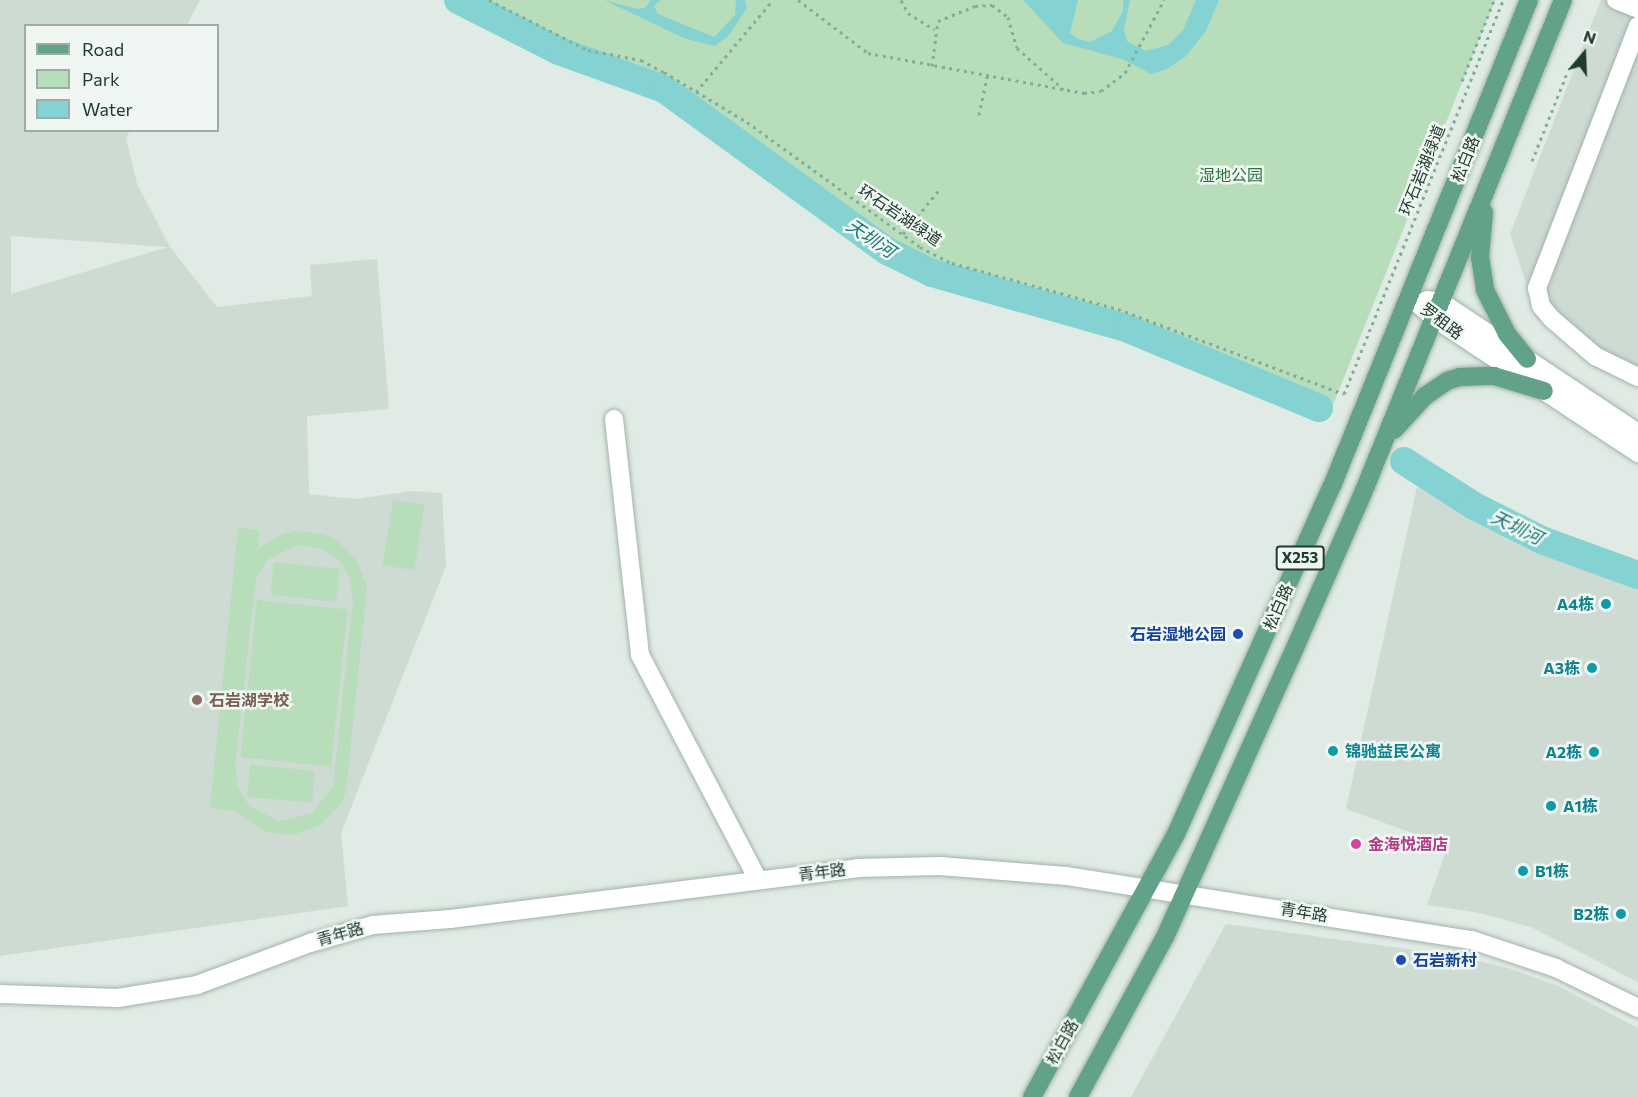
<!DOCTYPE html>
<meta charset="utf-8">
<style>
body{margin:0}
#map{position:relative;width:1638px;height:1097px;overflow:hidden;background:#dfebe4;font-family:Commissioner,"Noto Sans SC",sans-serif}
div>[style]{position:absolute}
.built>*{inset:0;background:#cddbd3}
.green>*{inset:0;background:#b7ddbb;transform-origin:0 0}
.water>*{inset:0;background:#85d2d2}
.river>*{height:28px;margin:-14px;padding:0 14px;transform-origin:14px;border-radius:14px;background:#85d2d2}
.path>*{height:3px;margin-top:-1.5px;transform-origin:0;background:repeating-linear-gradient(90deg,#7eaf99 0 3px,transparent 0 7.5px)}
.roads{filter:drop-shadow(0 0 2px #a2b3aa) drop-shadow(0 0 2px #a2b3aa)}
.minor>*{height:18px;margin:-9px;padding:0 9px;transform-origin:9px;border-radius:9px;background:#fff}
.major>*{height:18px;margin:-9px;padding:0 9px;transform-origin:9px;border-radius:9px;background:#62a288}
.dots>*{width:16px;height:16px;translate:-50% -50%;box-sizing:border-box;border:3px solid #f0f7f2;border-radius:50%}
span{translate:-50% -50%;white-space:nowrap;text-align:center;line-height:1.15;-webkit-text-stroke:5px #f0f7f2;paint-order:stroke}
.shield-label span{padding:2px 4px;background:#f0f7f2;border:2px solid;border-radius:4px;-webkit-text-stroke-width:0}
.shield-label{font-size:15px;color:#203b30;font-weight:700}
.street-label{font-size:16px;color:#203b30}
.park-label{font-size:16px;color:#29733a}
.culture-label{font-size:16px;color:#0d838f;font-weight:700}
.right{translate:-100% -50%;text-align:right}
.left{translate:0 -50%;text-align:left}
.transit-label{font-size:16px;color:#164399;font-weight:700}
.education-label{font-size:16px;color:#785e54;font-weight:700}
.hotel-label{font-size:16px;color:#b23c85;font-weight:700}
.water-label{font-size:18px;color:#197778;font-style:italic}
.legend{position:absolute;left:24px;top:24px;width:195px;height:108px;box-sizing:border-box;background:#f0f7f2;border:2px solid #9daca4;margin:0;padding:8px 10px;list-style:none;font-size:18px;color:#203b30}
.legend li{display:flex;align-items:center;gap:12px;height:30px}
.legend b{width:30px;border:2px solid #9daca4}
.north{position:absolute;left:1554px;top:24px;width:60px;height:60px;-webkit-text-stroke:4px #f0f7f2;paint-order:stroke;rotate:19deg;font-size:16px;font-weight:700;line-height:24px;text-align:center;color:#203b30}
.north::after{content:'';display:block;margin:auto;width:21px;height:27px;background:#203b30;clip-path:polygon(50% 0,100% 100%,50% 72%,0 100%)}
</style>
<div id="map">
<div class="built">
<i style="clip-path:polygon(evenodd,0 0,200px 0,187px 25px,26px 26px,26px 130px,130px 131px,126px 138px,137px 184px,170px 247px,217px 307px,312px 296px,310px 265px,377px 259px,389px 409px,307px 416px,309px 494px,354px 499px,413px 491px,442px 493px,446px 566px,341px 833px,348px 906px,0 956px,0 0,11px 236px,167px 247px,168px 247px,11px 294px,11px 236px)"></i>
<i style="clip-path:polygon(1601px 0,1638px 0,1638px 387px,1538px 319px,1510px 234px)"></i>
<i style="clip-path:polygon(1417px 487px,1555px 555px,1638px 586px,1638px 982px,1531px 927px,1480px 913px,1427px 905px,1448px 846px,1346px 809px)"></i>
<i style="clip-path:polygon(1226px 924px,1457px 956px,1508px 968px,1558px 986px,1638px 1028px,1638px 1097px,1131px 1097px)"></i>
</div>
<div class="green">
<i style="clip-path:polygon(470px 0,1495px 0,1333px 405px,1127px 322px,933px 267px,888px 246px,761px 148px,657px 78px,625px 65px,594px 60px,547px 41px)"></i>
<i style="left:393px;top:500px;width:32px;height:66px;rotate:9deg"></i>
<i style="clip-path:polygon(evenodd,238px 528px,259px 530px,258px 549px,281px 535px,295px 531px,324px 534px,337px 540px,357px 561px,367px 587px,346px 792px,340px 805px,320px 825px,293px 835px,265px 832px,235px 811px,210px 808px,238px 528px,297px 545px,319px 548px,338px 559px,350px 578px,353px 600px,333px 787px,312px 813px,280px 821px,250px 807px,238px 788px,235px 766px,256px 579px,267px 560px,297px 545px)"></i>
<i style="left:274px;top:562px;width:66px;height:33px;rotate:6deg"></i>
<i style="left:257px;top:600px;width:91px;height:158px;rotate:6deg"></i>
<i style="left:250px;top:765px;width:65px;height:32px;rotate:5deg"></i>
</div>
<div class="water">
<i style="clip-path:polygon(604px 0,637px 9px,645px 8px,651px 0,661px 0,654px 6px,658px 14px,714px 37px,735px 15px,736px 0,745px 0,747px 8px,729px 35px,715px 46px,686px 39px)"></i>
<i style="clip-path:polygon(1023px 0,1078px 0,1070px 33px,1078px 39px,1090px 42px,1112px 31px,1123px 11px,1123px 0,1130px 0,1124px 30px,1127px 41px,1146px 51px,1168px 45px,1183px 30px,1196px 0,1219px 0,1206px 31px,1185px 57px,1165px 70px,1151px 74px,1122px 59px,1063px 43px)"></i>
</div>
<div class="river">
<i style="left:458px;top:0;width:113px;rotate:26.8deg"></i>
<i style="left:559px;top:51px;width:112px;rotate:19.9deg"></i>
<i style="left:664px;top:89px;width:276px;rotate:36deg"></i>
<i style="left:887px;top:251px;width:50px;rotate:26.1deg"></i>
<i style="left:932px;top:273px;width:202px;rotate:15.8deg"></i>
<i style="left:1126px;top:328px;width:209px;rotate:22.5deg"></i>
<i style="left:1404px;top:461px;width:83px;rotate:32.7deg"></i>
<i style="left:1474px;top:506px;width:78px;rotate:26.6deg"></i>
<i style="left:1544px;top:541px;width:100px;rotate:19.9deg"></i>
</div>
<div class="path">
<i style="left:489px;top:0;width:111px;rotate:26.8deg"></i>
<i style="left:588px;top:50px;width:54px;rotate:10.7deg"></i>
<i style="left:641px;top:60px;width:26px;rotate:28deg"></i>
<i style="left:664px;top:72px;width:97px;rotate:31.1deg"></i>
<i style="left:747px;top:122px;width:213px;rotate:35.8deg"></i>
<i style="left:920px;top:247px;width:36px;rotate:27deg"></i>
<i style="left:952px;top:263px;width:172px;rotate:15.5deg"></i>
<i style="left:1118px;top:309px;width:241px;rotate:20.6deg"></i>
<i style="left:1344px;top:394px;width:425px;rotate:-68deg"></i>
<i style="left:798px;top:0;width:88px;rotate:37.1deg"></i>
<i style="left:868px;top:53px;width:220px;rotate:10.5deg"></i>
<i style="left:1084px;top:93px;width:17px;rotate:-7deg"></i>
<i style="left:1101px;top:91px;width:30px;rotate:-37deg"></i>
<i style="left:1125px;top:73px;width:83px;rotate:-61.9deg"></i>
<i style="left:901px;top:0;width:15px;rotate:62deg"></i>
<i style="left:908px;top:13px;width:31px;rotate:32deg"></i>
<i style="left:932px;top:66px;width:45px;rotate:-82.4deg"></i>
<i style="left:938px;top:21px;width:40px;rotate:-22deg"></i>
<i style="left:975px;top:6px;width:17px;rotate:-3deg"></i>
<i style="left:992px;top:5px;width:20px;rotate:37deg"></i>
<i style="left:1008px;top:17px;width:32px;rotate:74deg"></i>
<i style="left:1017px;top:48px;width:62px;rotate:41.7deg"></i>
<i style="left:1462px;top:81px;width:87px;rotate:-68.4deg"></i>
<i style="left:696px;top:92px;width:120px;rotate:-50.1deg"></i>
<i style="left:979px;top:115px;width:40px;rotate:-78deg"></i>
<i style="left:1532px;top:161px;width:95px;rotate:-68.3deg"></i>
<i style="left:903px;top:234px;width:57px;rotate:-50.7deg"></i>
</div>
<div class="roads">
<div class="minor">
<i style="left:1616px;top:0;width:24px;rotate:22deg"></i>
<i style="left:1638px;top:26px;width:281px;rotate:111.1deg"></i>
<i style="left:1537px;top:288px;width:18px;rotate:77deg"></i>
<i style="left:1541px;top:306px;width:17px;rotate:50deg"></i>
<i style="left:1552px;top:319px;width:57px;rotate:40.7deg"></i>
<i style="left:1595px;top:356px;width:48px;rotate:26deg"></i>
<i style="left:1410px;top:297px;width:32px;rotate:41deg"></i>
<i style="left:1434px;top:318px;width:245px;rotate:33.5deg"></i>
<i style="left:1427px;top:300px;width:14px;rotate:8deg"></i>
<i style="left:1441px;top:302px;width:237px;rotate:33.6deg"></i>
<i style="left:614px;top:419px;width:237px;rotate:83.7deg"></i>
<i style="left:640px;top:655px;width:254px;rotate:62.3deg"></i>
<i style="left:0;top:994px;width:118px;rotate:1.9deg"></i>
<i style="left:118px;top:998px;width:80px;rotate:-9.3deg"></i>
<i style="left:197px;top:985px;width:121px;rotate:-20.4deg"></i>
<i style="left:310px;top:943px;width:66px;rotate:-15.9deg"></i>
<i style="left:373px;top:925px;width:77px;rotate:-4.5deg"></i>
<i style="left:450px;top:919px;width:410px;rotate:-7.1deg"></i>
<i style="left:857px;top:868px;width:83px;rotate:-1.4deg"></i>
<i style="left:940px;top:866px;width:127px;rotate:4.5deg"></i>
<i style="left:1067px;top:876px;width:410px;rotate:9deg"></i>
<i style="left:1472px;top:940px;width:89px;rotate:18.4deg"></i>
<i style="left:1556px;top:968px;width:91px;rotate:26deg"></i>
</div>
<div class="major">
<i style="left:1484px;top:212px;width:45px;rotate:95.1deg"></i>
<i style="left:1480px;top:257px;width:33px;rotate:81deg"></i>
<i style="left:1485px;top:290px;width:49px;rotate:63.4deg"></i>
<i style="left:1507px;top:334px;width:32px;rotate:51deg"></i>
<i style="left:1394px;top:430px;width:46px;rotate:-47.6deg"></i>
<i style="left:1425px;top:396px;width:27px;rotate:-34deg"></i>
<i style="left:1447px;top:381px;width:14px;rotate:-17deg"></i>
<i style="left:1460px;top:377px;width:34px;rotate:-2deg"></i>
<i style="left:1494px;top:376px;width:52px;rotate:16.7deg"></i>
<i style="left:1032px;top:1097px;width:300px;rotate:-61.3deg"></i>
<i style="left:1176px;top:834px;width:381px;rotate:-65.9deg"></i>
<i style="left:1332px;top:486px;width:524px;rotate:-67.93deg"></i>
<i style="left:1078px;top:1097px;width:182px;rotate:-61.5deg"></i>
<i style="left:1165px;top:937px;width:307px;rotate:-65.8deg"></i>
<i style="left:1291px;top:657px;width:179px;rotate:-66.3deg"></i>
<i style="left:1363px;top:493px;width:532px;rotate:-67.92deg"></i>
</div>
</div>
<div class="dots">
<i style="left:1606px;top:604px;background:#0f9aa8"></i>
<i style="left:1238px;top:634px;background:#1a4fb4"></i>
<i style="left:1592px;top:668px;background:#0f9aa8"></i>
<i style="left:197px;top:700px;background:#8d6e63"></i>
<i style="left:1333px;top:751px;background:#0f9aa8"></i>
<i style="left:1594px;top:752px;background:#0f9aa8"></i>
<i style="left:1551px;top:806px;background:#0f9aa8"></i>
<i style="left:1356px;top:844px;background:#d1479c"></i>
<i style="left:1523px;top:871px;background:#0f9aa8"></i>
<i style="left:1621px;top:914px;background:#0f9aa8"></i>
<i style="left:1401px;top:960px;background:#1a4fb4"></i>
</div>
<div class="shield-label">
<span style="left:1300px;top:558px">X253</span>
</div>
<div class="street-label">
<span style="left:1465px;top:159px;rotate:-68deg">松白路</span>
<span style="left:1422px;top:170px;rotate:-68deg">环石岩湖绿道</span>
<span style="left:900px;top:215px;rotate:34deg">环石岩湖绿道</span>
<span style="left:1442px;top:321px;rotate:37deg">罗租路</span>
<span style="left:1278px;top:607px;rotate:-66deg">松白路</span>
<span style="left:822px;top:872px;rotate:-7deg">青年路</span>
<span style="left:1304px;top:912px;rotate:9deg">青年路</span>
<span style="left:340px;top:934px;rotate:-16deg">青年路</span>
<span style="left:1062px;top:1042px;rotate:-61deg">松白路</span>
</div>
<div class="park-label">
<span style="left:1231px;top:175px">湿地公园</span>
</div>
<div class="culture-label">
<span class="right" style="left:1594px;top:604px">A4栋</span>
<span class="right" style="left:1580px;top:668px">A3栋</span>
<span class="left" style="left:1345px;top:751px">锦驰益民公寓</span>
<span class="right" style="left:1582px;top:752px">A2栋</span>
<span class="left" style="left:1563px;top:806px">A1栋</span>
<span class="left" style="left:1535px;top:871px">B1栋</span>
<span class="right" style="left:1609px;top:914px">B2栋</span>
</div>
<div class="transit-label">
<span class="right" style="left:1226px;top:634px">石岩湿地公园</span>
<span class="left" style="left:1413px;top:960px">石岩新村</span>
</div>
<div class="education-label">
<span class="left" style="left:209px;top:700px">石岩湖学校</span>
</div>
<div class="hotel-label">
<span class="left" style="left:1368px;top:844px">金海悦酒店</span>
</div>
<div class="water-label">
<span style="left:871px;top:238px;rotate:34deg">天圳河</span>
<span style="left:1517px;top:527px;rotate:26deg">天圳河</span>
</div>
<ul class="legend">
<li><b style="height:8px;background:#62a288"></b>Road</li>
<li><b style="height:16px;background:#b7ddbb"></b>Park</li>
<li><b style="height:16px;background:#85d2d2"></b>Water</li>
</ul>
<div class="north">N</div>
</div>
